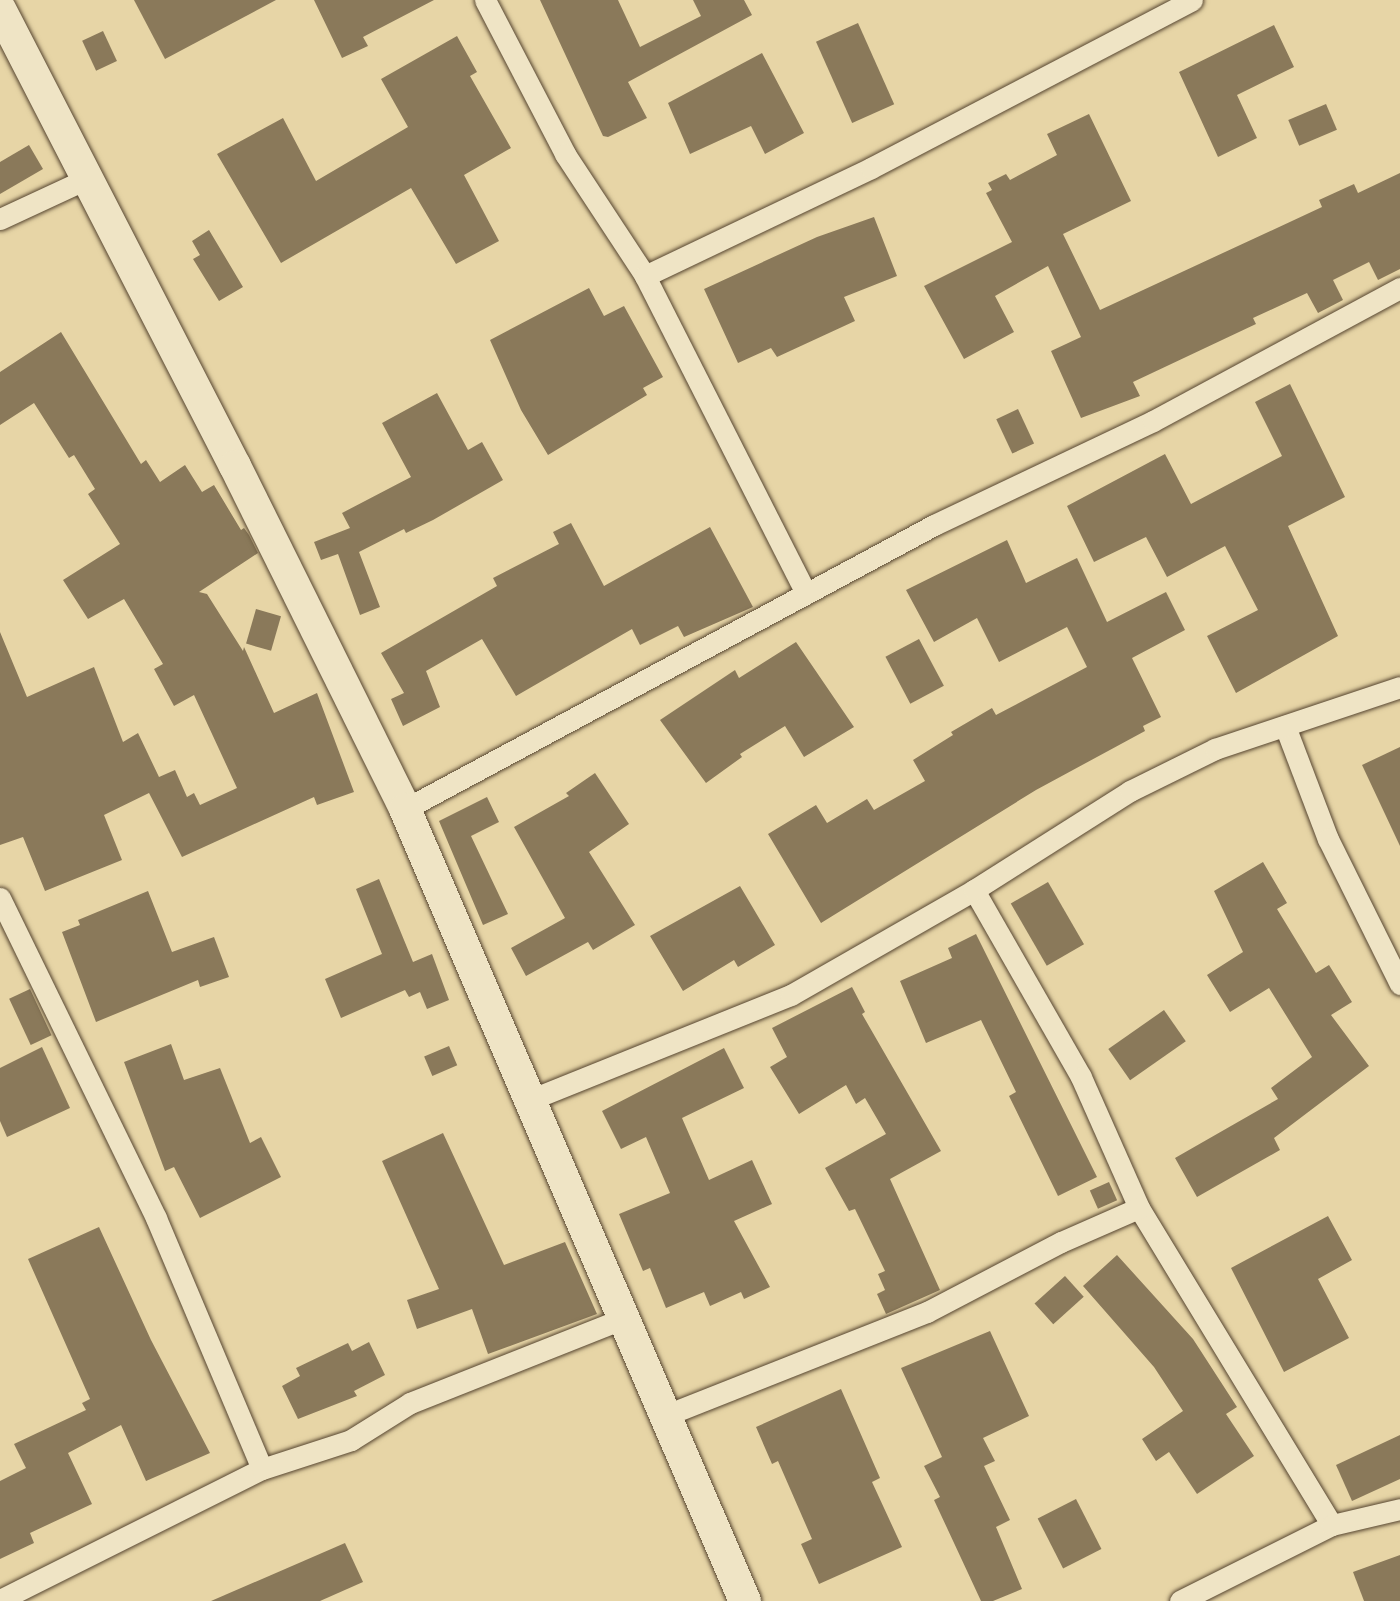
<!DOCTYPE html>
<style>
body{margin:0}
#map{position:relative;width:1400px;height:1601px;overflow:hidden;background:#e7d5a6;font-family:"IM FELL French Canon",serif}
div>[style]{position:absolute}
.building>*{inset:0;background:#8a795a;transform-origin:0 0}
.roads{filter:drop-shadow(0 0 2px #564530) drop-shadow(0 0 2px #564530)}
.street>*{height:21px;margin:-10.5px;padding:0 10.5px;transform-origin:10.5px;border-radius:10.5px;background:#efe4c5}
.secondary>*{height:32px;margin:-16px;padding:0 16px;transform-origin:16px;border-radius:16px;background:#efe4c5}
span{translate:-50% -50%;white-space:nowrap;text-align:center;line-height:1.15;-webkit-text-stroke:6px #efe4c5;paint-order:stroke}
</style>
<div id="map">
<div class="building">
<i style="clip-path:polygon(134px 0,276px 0,165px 59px)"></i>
<i style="clip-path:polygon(314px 0,434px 0,363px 37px,368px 46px,342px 58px)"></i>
<i style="clip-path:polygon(540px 0,618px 0,640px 47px,701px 16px,693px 0,744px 0,752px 15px,628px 82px,647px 118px,608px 137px,603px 136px)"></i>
<i style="left:858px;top:23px;width:89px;height:46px;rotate:66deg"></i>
<i style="clip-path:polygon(1274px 25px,1294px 67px,1237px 95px,1257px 138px,1218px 157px,1179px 72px)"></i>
<i style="left:103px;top:31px;width:33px;height:23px;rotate:65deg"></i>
<i style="clip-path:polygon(457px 36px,477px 72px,470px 76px,511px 148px,464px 175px,499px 241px,456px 264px,411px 188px,281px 263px,217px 154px,283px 118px,316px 181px,408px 127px,381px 79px)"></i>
<i style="clip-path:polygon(762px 53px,804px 133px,765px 154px,751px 126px,690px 154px,668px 103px)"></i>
<i style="left:1326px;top:104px;width:28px;height:41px;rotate:67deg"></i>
<i style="clip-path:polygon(1089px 114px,1131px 201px,1063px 234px,1100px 310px,1322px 207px,1319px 200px,1354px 184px,1358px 193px,1400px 173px,1400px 269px,1378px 280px,1369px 262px,1333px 280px,1343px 300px,1318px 313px,1307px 293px,1253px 318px,1256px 324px,1133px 382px,1140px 396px,1081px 418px,1051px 351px,1081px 337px,1048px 266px,995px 296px,1014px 332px,964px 359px,924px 286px,1012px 242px,986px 193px,992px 190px,988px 183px,1006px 174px,1010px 180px,1057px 155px,1047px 134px)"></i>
<i style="clip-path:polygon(29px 145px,43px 169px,0 194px,0 162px)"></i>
<i style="clip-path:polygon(874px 217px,897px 276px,844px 297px,855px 321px,777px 357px,771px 348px,738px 363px,704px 289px,817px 237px)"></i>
<i style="clip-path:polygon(209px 230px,243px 287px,219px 301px,193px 259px,200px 255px,192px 241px)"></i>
<i style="clip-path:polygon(589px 288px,604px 316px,624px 306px,663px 377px,643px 388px,647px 395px,548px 455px,521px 410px,490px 340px)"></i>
<i style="clip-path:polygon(61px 332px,141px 464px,146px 460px,160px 482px,185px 465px,202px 492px,214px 485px,241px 530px,244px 528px,249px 535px,258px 553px,199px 592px,207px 594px,243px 651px,244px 647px,274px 713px,317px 693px,354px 792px,317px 805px,314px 797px,182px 857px,149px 793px,104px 815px,122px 860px,45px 891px,23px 837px,0 845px,0 632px,27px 697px,94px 667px,123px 742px,138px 733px,159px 777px,175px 770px,187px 797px,194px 793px,200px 805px,237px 788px,194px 695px,174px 706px,154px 669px,163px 664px,124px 599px,88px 619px,63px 580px,120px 544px,88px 494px,95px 489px,74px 455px,69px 458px,34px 403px,0 425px,0 372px)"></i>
<i style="clip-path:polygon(1290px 384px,1345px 497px,1288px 526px,1338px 636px,1236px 693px,1207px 636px,1258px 610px,1225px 546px,1167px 577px,1146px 537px,1094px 562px,1067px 506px,1165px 454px,1191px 504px,1282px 456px,1255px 402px)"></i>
<i style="clip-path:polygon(437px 393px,468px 450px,482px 442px,503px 480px,433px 520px,406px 533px,404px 529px,359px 552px,380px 607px,360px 615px,338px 554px,321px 560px,314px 542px,350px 528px,342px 513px,411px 477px,382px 423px)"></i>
<i style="left:1018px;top:409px;width:38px;height:24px;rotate:65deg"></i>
<i style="clip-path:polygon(571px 523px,604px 586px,710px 527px,753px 607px,684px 637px,678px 626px,640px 645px,632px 629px,516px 696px,482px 639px,426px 671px,440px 707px,403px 726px,391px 699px,404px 693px,381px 653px,497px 586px,493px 578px,559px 544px,553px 532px)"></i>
<i style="clip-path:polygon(1007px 540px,1026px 583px,1077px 558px,1107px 622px,1166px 592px,1185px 630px,1132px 658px,1161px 717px,1143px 726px,1145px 731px,1036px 790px,821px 923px,768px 834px,816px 805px,827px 823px,867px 799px,874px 810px,925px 781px,913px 760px,953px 735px,951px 732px,992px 708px,996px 715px,1087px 667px,1067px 627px,999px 662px,977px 618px,934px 642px,906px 590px)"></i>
<i style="left:256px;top:609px;width:26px;height:36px;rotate:16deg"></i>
<i style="left:919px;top:639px;width:53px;height:38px;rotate:62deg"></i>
<i style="clip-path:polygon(796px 642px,854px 727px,804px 757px,785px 726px,740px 754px,742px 757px,706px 783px,660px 720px,735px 670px,739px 678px)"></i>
<i style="clip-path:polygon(1400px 747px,1400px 846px,1362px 765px)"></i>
<i style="clip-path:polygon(595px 773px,629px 824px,589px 852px,635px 925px,593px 950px,588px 942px,526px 976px,511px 948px,565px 918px,514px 827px,569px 796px,566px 793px)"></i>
<i style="clip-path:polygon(487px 797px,499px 822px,471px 836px,508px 914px,483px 925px,439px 821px)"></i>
<i style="clip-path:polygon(1263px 862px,1287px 903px,1277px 909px,1316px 973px,1329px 965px,1352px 1002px,1331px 1015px,1369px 1066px,1274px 1138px,1280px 1150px,1197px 1197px,1175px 1158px,1278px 1099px,1271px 1088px,1312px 1057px,1269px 988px,1230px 1012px,1207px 975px,1243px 952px,1214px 891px)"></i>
<i style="clip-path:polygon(379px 879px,413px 962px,432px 954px,449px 1000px,427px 1009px,420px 992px,409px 997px,405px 990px,341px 1018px,325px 979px,382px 954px,356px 889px)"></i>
<i style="left:1048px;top:882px;width:72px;height:43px;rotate:60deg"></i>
<i style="clip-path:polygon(740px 886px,775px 945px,738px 967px,734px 960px,683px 991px,650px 936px)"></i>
<i style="clip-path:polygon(148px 891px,172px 952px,214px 937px,229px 977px,200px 987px,198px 980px,96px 1022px,62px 932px,80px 925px,78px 920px)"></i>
<i style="clip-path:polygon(976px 934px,1097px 1177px,1058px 1196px,1009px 1096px,1016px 1092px,981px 1020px,926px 1043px,900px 981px,952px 958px,948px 948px)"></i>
<i style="clip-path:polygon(852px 987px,865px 1012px,862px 1014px,941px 1151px,890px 1179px,940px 1290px,886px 1314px,877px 1294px,885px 1290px,878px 1274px,885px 1271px,855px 1209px,849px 1211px,825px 1168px,886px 1134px,865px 1098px,856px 1104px,846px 1085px,799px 1114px,770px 1067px,787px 1057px,772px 1028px)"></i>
<i style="left:30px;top:989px;width:51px;height:23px;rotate:65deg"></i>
<i style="left:1164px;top:1010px;width:38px;height:68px;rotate:55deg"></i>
<i style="clip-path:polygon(171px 1044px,184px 1080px,220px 1068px,250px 1143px,261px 1137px,281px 1177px,200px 1218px,174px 1167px,165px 1171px,124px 1062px)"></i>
<i style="left:449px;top:1046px;width:21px;height:27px;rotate:67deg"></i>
<i style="clip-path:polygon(42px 1047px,70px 1108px,7px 1137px,0 1121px,0 1068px)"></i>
<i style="clip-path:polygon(724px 1048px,744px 1088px,682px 1118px,709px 1180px,752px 1160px,772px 1204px,734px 1221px,770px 1287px,744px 1299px,741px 1292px,710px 1306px,704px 1292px,666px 1308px,650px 1268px,643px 1271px,619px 1214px,670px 1193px,646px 1137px,621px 1149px,602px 1111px)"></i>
<i style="clip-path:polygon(443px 1133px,504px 1265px,565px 1242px,597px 1314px,488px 1354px,472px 1309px,417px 1329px,407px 1300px,439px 1289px,382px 1161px)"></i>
<i style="left:1109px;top:1182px;width:20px;height:21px;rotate:66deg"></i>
<i style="clip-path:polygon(1328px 1216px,1352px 1260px,1318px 1279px,1349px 1338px,1284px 1372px,1231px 1268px)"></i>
<i style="clip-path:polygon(99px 1227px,151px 1340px,210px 1453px,146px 1481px,121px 1425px,68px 1453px,92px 1504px,30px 1533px,34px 1543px,0 1559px,0 1481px,26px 1468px,14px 1444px,86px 1410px,82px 1403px,90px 1399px,28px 1259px)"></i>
<i style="clip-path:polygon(1117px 1255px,1193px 1339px,1237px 1407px,1226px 1414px,1254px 1456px,1197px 1494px,1169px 1452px,1156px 1461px,1142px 1439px,1183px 1411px,1154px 1367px,1083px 1286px)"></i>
<i style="left:1065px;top:1276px;width:28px;height:41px;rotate:48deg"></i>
<i style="clip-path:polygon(990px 1331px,1029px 1416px,983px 1438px,995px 1461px,984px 1466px,1010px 1520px,996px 1527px,1022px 1589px,993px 1601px,981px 1601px,934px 1500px,940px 1497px,924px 1466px,942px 1457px,901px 1368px)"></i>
<i style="clip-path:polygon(369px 1342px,385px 1375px,354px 1391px,357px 1396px,298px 1419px,282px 1386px,300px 1376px,296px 1368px,348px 1343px,352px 1351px)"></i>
<i style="clip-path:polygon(841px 1389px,880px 1478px,872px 1482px,902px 1547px,819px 1584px,801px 1544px,812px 1539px,778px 1461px,772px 1464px,756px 1427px)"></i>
<i style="clip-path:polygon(1400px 1435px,1400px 1479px,1352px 1501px,1336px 1465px)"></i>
<i style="left:1076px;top:1499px;width:56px;height:43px;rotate:63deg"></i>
<i style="clip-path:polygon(345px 1543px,363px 1582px,320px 1601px,211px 1601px)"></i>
<i style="clip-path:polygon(1400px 1555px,1400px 1601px,1364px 1601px,1353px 1572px)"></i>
</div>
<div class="roads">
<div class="street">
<i style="left:485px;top:0;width:174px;rotate:62.5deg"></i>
<i style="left:565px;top:154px;width:146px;rotate:56.7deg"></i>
<i style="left:645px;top:276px;width:356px;rotate:63.1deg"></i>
<i style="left:0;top:219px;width:95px;rotate:-24.9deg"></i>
<i style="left:645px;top:276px;width:250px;rotate:-25.5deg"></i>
<i style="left:871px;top:168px;width:362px;rotate:-27.6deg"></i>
<i style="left:1285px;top:726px;width:121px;rotate:69.2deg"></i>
<i style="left:1328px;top:839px;width:162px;rotate:63.6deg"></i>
<i style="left:405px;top:809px;width:600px;rotate:-28.23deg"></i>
<i style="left:934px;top:525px;width:242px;rotate:-25.4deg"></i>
<i style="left:1153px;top:421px;width:281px;rotate:-28.3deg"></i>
<i style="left:974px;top:890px;width:215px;rotate:60.2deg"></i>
<i style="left:1081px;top:1077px;width:143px;rotate:66.1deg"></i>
<i style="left:1139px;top:1208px;width:371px;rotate:58.7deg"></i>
<i style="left:0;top:898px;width:356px;rotate:64deg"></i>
<i style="left:156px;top:1218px;width:272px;rotate:67.1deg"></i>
<i style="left:532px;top:1099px;width:279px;rotate:-21.9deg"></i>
<i style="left:791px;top:995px;width:211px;rotate:-29.8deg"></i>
<i style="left:974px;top:890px;width:185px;rotate:-32.4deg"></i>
<i style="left:1130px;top:791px;width:95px;rotate:-26.3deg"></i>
<i style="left:1215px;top:749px;width:195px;rotate:-18.5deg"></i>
<i style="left:664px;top:1416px;width:283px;rotate:-21.6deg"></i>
<i style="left:927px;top:1312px;width:151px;rotate:-27.6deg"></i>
<i style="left:1061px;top:1242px;width:85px;rotate:-23.6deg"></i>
<i style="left:0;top:1600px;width:293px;rotate:-26.6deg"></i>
<i style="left:262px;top:1469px;width:94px;rotate:-18deg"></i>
<i style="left:351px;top:1440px;width:70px;rotate:-32.1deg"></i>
<i style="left:410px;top:1403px;width:231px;rotate:-21.6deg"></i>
<i style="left:1180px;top:1601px;width:170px;rotate:-26.6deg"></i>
<i style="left:1332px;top:1525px;width:70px;rotate:-13.2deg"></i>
</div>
<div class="secondary">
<i style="left:0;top:9px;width:514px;rotate:62.79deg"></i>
<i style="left:235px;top:466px;width:383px;rotate:63.6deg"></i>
<i style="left:405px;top:809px;width:862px;rotate:66.77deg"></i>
</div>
</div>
</div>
